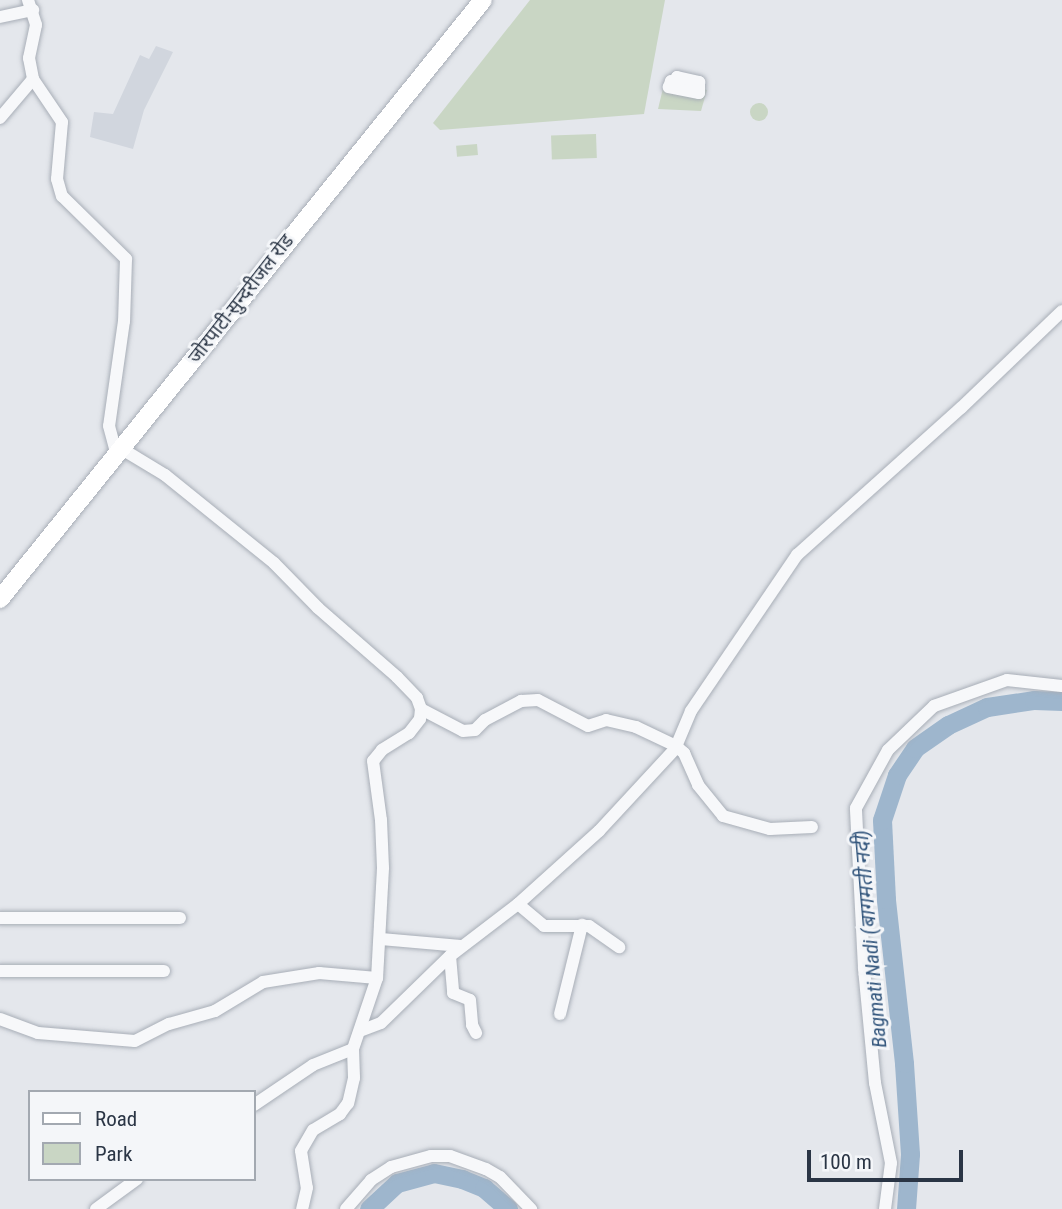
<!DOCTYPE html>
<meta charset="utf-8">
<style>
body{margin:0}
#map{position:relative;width:1062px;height:1209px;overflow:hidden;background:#e4e7ec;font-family:"Roboto Condensed","Noto Sans Devanagari",sans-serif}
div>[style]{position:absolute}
.built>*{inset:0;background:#d1d6de}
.green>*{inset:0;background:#c9d6c4;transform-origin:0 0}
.round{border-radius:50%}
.river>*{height:19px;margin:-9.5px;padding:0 9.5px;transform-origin:9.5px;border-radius:9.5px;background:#9eb6cd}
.roads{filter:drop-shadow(0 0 2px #a8aeb7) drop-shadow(0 0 2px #a8aeb7)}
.street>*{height:12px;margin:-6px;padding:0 6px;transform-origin:6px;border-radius:6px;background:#f7f8fa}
.secondary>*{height:18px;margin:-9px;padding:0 9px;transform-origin:9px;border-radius:9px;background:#fff}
span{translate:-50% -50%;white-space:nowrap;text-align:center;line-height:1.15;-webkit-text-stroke:6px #f4f6f9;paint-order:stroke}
.street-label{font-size:19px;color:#2a3545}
.water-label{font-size:21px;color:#32557c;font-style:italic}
.legend{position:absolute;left:28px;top:1090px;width:228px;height:91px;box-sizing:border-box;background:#f4f6f9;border:2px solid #a3a9b1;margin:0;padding:9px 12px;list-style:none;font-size:21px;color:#2a3545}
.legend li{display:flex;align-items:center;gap:14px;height:35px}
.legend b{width:35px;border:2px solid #a3a9b1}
.scale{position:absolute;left:807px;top:1150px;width:156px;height:32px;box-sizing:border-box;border:4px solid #2a3545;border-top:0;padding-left:9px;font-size:21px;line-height:24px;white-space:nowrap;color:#2a3545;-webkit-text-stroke:5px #f4f6f9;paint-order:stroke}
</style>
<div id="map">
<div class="built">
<i style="clip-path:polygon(156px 46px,173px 52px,144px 110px,133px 149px,90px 137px,94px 112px,113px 114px,140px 55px,149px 59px)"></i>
</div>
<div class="green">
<i style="clip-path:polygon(530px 0,665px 0,644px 114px,440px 130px,433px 123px)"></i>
<i style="clip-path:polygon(665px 80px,707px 90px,701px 111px,658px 109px)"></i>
<i class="round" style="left:750px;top:103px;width:18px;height:18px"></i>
<i style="left:596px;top:134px;width:24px;height:45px;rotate:88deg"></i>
<i style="left:477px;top:144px;width:11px;height:21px;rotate:85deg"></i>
</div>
<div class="river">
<i style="left:369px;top:1209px;width:38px;rotate:-43deg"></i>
<i style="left:397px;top:1183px;width:38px;rotate:-15deg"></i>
<i style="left:434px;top:1173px;width:29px;rotate:12deg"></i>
<i style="left:462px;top:1179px;width:24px;rotate:22deg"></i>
<i style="left:484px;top:1188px;width:32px;rotate:41deg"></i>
<i style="left:906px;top:1209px;width:55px;rotate:-85.8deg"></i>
<i style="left:910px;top:1154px;width:91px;rotate:-93.8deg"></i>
<i style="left:904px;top:1063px;width:165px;rotate:-96.3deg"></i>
<i style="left:886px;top:899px;width:79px;rotate:-92.9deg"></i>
<i style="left:882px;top:820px;width:47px;rotate:-71.6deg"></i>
<i style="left:897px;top:775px;width:32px;rotate:-56deg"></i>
<i style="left:915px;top:748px;width:40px;rotate:-34.9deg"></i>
<i style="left:948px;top:725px;width:43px;rotate:-24.8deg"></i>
<i style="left:987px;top:707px;width:48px;rotate:-8.5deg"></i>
<i style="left:1034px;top:700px;width:28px;rotate:2deg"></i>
</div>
<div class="roads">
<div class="street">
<i style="left:28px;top:0;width:26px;rotate:72deg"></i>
<i style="left:36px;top:25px;width:34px;rotate:102deg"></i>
<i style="left:29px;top:58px;width:21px;rotate:79deg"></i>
<i style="left:33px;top:79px;width:52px;rotate:56deg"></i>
<i style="left:62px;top:122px;width:57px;rotate:95deg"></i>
<i style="left:57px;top:179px;width:18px;rotate:74deg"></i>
<i style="left:62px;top:196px;width:90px;rotate:44.5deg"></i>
<i style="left:126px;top:259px;width:62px;rotate:91.8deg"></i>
<i style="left:124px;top:321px;width:106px;rotate:98.1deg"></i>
<i style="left:109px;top:426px;width:31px;rotate:75deg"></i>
<i style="left:0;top:17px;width:34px;rotate:-12deg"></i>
<i style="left:677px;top:77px;width:23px;rotate:13deg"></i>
<i style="left:699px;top:82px;width:11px;rotate:90deg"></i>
<i style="left:699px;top:93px;width:31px;rotate:-169deg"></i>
<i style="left:669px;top:87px;width:6px;rotate:-72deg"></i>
<i style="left:671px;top:81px;width:5px;rotate:11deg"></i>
<i style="left:676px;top:82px;width:5px;rotate:-79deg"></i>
<i style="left:0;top:118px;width:51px;rotate:-49.8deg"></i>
<i style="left:122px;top:449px;width:50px;rotate:31.2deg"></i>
<i style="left:165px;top:475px;width:140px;rotate:38.9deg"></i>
<i style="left:274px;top:563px;width:63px;rotate:45.6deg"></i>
<i style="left:318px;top:608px;width:105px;rotate:41.1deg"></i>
<i style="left:397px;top:677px;width:29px;rotate:46deg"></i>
<i style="left:417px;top:698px;width:12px;rotate:70deg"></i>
<i style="left:421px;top:709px;width:10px;rotate:96deg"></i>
<i style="left:420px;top:719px;width:18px;rotate:128deg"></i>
<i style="left:409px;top:733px;width:32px;rotate:148deg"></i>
<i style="left:382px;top:750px;width:14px;rotate:129deg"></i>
<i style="left:373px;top:761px;width:60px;rotate:82.3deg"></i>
<i style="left:381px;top:820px;width:48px;rotate:87.6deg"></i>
<i style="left:383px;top:868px;width:110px;rotate:93.1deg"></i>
<i style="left:377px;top:978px;width:75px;rotate:108.7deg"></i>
<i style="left:353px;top:1049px;width:29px;rotate:88deg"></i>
<i style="left:354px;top:1078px;width:26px;rotate:103deg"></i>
<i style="left:348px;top:1103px;width:14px;rotate:126deg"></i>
<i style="left:340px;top:1114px;width:31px;rotate:149deg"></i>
<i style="left:313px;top:1130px;width:24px;rotate:120deg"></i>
<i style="left:301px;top:1151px;width:37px;rotate:81deg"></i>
<i style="left:307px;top:1188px;width:22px;rotate:103deg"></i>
<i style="left:421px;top:709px;width:47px;rotate:27.6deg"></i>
<i style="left:463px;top:731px;width:12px;rotate:-5deg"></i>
<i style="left:475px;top:730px;width:14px;rotate:-45deg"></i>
<i style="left:485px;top:720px;width:41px;rotate:-27.8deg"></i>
<i style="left:521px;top:701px;width:17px;rotate:-3deg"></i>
<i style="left:538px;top:700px;width:56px;rotate:27.5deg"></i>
<i style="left:588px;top:726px;width:19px;rotate:-18deg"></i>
<i style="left:606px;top:720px;width:31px;rotate:13deg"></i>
<i style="left:636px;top:727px;width:44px;rotate:25.4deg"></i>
<i style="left:676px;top:746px;width:11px;rotate:41deg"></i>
<i style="left:684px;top:753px;width:35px;rotate:66deg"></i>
<i style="left:698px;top:785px;width:40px;rotate:51deg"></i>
<i style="left:723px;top:816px;width:49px;rotate:15.5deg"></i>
<i style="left:770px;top:829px;width:42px;rotate:-2.7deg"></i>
<i style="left:518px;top:904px;width:34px;rotate:40deg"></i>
<i style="left:544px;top:926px;width:45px"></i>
<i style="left:589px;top:926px;width:37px;rotate:35deg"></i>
<i style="left:0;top:918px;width:180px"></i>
<i style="left:381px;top:939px;width:80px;rotate:5deg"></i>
<i style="left:450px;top:956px;width:37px;rotate:85deg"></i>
<i style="left:453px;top:993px;width:18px;rotate:22deg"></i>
<i style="left:470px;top:1000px;width:25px;rotate:85deg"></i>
<i style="left:472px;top:1025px;width:9px;rotate:63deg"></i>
<i style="left:0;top:971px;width:164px"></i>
<i style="left:560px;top:1014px;width:92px;rotate:-76.1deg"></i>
<i style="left:0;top:1019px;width:40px;rotate:20.2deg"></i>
<i style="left:38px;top:1033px;width:97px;rotate:4.7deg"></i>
<i style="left:135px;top:1041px;width:38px;rotate:-27deg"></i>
<i style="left:169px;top:1024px;width:48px;rotate:-15.8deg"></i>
<i style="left:215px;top:1011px;width:56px;rotate:-31.1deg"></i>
<i style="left:263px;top:982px;width:57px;rotate:-9.1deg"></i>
<i style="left:319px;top:973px;width:58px;rotate:4.9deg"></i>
<i style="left:360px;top:1031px;width:22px;rotate:-21deg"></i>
<i style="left:381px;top:1023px;width:96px;rotate:-44.2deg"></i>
<i style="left:450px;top:956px;width:86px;rotate:-37.4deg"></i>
<i style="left:518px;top:904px;width:109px;rotate:-42deg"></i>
<i style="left:599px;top:831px;width:112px;rotate:-47.2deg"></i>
<i style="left:675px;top:749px;width:41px;rotate:-67.2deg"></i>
<i style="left:691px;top:711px;width:189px;rotate:-55.8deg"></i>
<i style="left:797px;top:555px;width:220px;rotate:-41.9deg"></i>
<i style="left:961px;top:408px;width:140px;rotate:-43.8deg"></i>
<i style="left:254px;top:1105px;width:71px;rotate:-34.1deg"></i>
<i style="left:313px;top:1065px;width:43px;rotate:-21.8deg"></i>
<i style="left:96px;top:1209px;width:51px;rotate:-36.2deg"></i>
<i style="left:346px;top:1209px;width:38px;rotate:-49deg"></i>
<i style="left:371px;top:1180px;width:24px;rotate:-33deg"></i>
<i style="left:391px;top:1167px;width:41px;rotate:-15.4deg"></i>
<i style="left:431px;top:1156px;width:19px"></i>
<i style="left:450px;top:1156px;width:38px;rotate:20deg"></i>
<i style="left:486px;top:1169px;width:16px;rotate:30deg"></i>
<i style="left:500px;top:1177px;width:45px;rotate:45.9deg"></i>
<i style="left:885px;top:1209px;width:46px;rotate:-82.6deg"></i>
<i style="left:891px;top:1163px;width:82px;rotate:-101.3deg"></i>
<i style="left:875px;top:1083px;width:116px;rotate:-95.5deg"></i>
<i style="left:864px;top:968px;width:160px;rotate:-92.9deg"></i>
<i style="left:856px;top:808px;width:66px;rotate:-61.1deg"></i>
<i style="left:888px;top:750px;width:64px;rotate:-43.7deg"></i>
<i style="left:934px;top:706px;width:77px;rotate:-19.6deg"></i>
<i style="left:1007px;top:680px;width:55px;rotate:6.2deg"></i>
</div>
<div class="secondary">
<i style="left:0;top:599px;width:769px;rotate:-51.12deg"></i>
</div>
</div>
<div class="street-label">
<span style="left:241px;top:299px;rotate:-52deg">जोरपाटी-सुन्दरीजल रोड</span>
</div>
<div class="water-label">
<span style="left:870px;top:939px;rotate:-95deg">Bagmati Nadi (बागमती नदी)</span>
</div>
<ul class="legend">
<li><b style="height:9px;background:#fff"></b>Road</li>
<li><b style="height:19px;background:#c9d6c4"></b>Park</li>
</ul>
<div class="scale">100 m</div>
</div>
